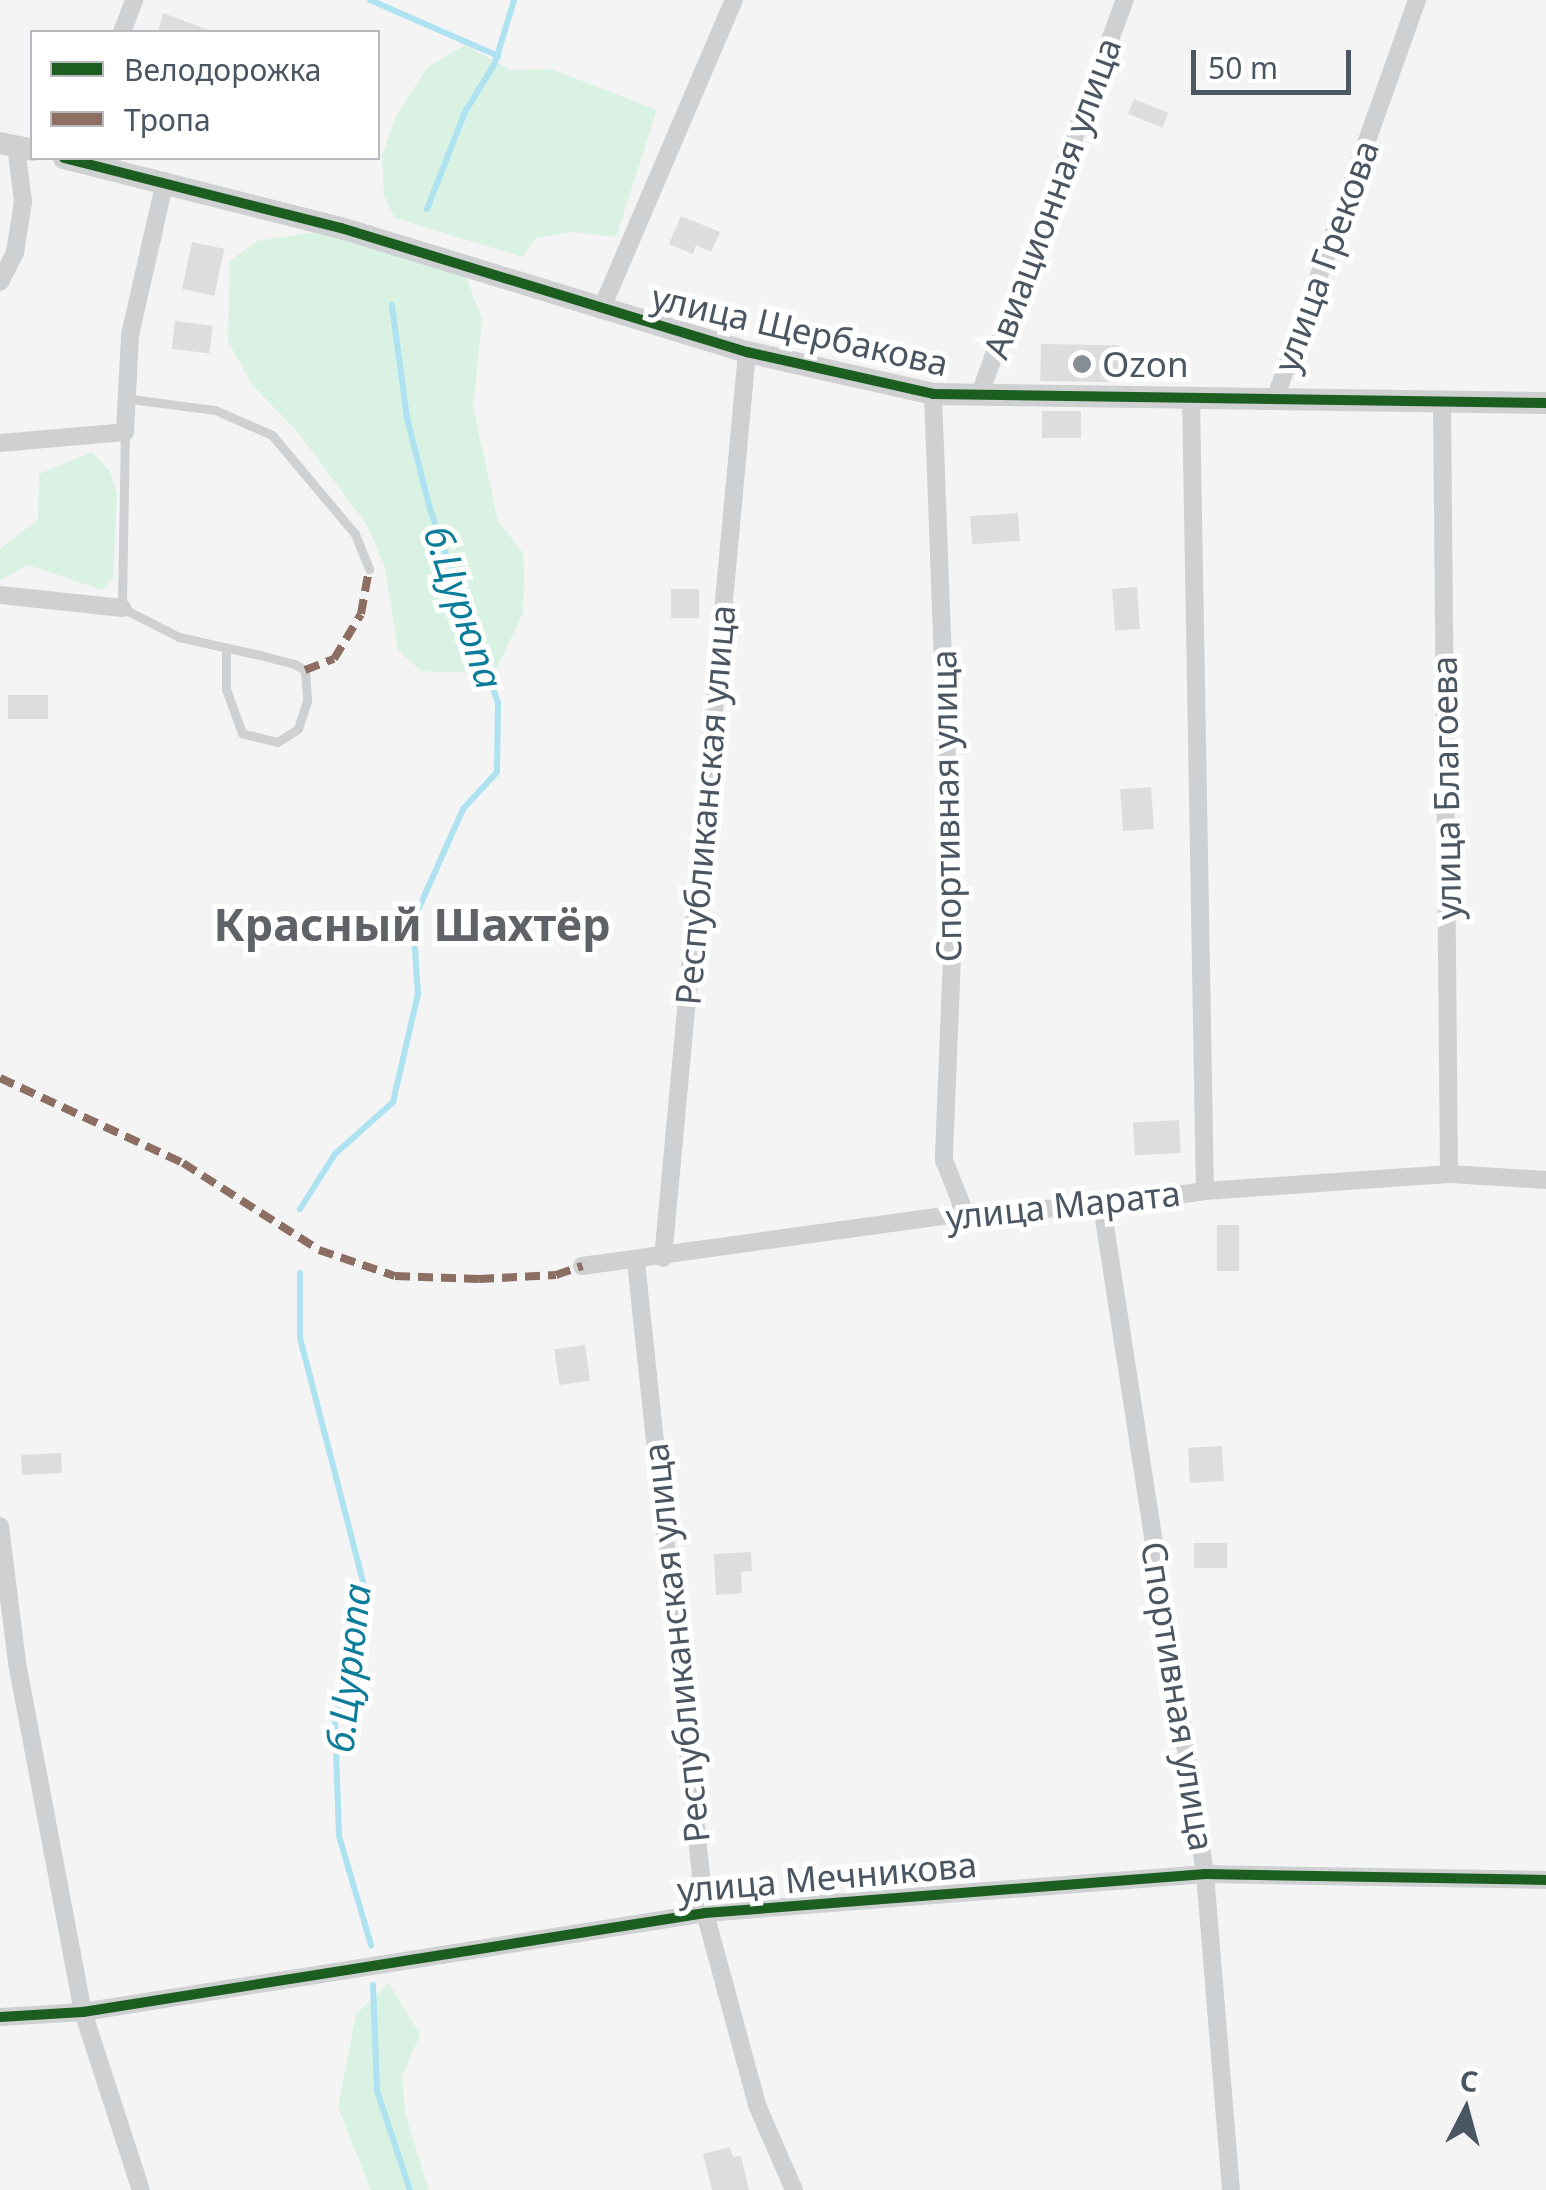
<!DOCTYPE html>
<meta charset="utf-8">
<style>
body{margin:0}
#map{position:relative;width:1546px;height:2190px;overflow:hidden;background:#f4f4f4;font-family:"Noto Sans",sans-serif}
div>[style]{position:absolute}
.green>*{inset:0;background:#d9f2e3}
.stream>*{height:6px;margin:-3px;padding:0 3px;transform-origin:3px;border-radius:3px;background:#aee2f0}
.building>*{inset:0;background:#ddddde;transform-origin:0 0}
.service>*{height:9px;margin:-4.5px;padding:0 4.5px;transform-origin:4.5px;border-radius:4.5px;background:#ced0d2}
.minor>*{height:18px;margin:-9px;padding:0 9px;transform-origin:9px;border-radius:9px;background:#ced0d2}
.tertiary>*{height:22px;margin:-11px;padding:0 11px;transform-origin:11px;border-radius:11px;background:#ced0d2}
.quiet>*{height:8px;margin-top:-4px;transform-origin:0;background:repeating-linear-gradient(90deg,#8d6e63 0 15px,transparent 0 23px)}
.cycleway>*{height:10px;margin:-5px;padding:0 5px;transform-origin:5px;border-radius:5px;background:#1b5e20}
.dots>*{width:28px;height:28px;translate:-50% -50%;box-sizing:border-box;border:5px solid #fff;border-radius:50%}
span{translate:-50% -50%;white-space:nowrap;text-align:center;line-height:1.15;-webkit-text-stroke:10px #fff;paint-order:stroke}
.street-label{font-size:35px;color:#4a5661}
.poi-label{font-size:35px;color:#4a5661}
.left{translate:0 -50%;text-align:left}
.water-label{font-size:38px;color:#0c7c9b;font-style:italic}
.district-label{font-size:45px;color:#5f6368;font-weight:700}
.legend{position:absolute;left:30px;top:30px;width:350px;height:130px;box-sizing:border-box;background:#fff;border:2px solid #b7bbc0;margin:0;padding:12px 18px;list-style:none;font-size:30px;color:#4a5661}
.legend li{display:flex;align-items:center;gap:20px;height:50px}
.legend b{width:50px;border:2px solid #b7bbc0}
.north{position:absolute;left:1416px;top:2060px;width:100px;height:100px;-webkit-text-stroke:8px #fff;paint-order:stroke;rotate:6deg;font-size:28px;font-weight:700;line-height:40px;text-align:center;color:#4a5661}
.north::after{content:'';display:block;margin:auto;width:35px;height:45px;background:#4a5661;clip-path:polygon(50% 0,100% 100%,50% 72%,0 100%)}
.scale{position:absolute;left:1191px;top:50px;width:160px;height:45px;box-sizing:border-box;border:5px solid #4a5661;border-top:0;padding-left:12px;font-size:30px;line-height:35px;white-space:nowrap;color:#4a5661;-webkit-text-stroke:8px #fff;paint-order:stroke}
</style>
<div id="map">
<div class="green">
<i style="clip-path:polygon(465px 45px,511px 70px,551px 69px,657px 110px,616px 237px,572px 232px,536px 238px,522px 257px,395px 218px,384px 196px,382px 155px,397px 114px,428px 67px)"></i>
<i style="clip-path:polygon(341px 228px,462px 265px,482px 320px,473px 407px,498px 521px,523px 553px,524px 575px,523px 613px,494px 674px,421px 671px,398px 650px,385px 567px,367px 525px,296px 430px,252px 385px,228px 341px,230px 261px,257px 241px)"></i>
<i style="clip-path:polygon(92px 452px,110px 471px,117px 494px,113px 578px,102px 590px,28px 565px,0 580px,0 549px,38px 519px,39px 474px)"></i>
<i style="clip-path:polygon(389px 1983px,420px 2035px,402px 2076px,405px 2114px,429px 2190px,371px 2190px,338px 2107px,356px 2014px)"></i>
</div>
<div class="stream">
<i style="left:370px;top:0;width:140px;rotate:23.6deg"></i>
<i style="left:427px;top:209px;width:104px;rotate:-68.6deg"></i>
<i style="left:465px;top:112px;width:57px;rotate:-58.5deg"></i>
<i style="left:495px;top:63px;width:66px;rotate:-73.2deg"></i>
<i style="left:300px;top:1209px;width:65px;rotate:-57.5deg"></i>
<i style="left:335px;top:1154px;width:78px;rotate:-41.9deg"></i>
<i style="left:393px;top:1102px;width:111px;rotate:-77deg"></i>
<i style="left:418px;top:994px;width:73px;rotate:-93.9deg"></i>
<i style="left:413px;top:921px;width:123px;rotate:-65.9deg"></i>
<i style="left:463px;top:809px;width:50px;rotate:-47.4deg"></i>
<i style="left:497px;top:772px;width:69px;rotate:-89.2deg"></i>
<i style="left:498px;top:703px;width:206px;rotate:-109.3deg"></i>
<i style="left:430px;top:509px;width:94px;rotate:-104.2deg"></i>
<i style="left:407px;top:418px;width:114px;rotate:-97.6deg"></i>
<i style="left:300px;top:1273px;width:65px;rotate:90deg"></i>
<i style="left:300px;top:1338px;width:255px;rotate:75.5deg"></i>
<i style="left:364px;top:1585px;width:139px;rotate:102deg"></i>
<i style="left:335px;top:1721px;width:115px;rotate:88deg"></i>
<i style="left:339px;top:1836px;width:114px;rotate:73.6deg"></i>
<i style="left:373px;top:1985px;width:106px;rotate:87.8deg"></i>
<i style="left:377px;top:2091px;width:104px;rotate:71.6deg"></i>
</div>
<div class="building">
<i style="clip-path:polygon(163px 13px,211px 31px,210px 32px,158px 32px)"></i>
<i style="left:1134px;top:99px;width:37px;height:16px;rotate:22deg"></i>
<i style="clip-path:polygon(681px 216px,720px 232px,711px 252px,696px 245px,693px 254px,669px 244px)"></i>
<i style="left:192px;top:242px;width:33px;height:48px;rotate:12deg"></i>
<i style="left:175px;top:321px;width:38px;height:28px;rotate:7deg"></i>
<i style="left:1041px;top:344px;width:78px;height:37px;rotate:1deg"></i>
<i style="left:1042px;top:411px;width:39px;height:27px"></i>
<i style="left:1018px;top:513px;width:28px;height:48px;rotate:86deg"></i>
<i style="left:1137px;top:587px;width:42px;height:25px;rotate:86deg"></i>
<i style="left:671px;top:589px;width:28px;height:29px"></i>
<i style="left:8px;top:695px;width:40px;height:24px"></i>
<i style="left:1151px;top:787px;width:42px;height:31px;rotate:86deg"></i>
<i style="left:1179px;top:1120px;width:33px;height:46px;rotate:87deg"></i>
<i style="left:1217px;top:1225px;width:22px;height:46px"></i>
<i style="left:585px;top:1345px;width:36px;height:31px;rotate:82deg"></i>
<i style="left:1222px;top:1446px;width:35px;height:34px;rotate:87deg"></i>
<i style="left:61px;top:1453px;width:20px;height:40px;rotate:87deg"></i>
<i style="left:1194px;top:1543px;width:33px;height:25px"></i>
<i style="clip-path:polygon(751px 1552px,752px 1571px,741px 1572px,742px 1593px,716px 1595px,714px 1554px)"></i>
<i style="clip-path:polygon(730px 2147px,733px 2157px,741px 2156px,749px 2190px,712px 2190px,703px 2154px)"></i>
</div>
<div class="service">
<i style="left:131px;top:399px;width:85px;rotate:7.5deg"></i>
<i style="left:215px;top:410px;width:62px;rotate:23.7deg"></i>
<i style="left:272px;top:435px;width:129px;rotate:50deg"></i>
<i style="left:355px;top:534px;width:38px;rotate:68deg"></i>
<i style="left:125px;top:432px;width:176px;rotate:91deg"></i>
<i style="left:122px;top:608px;width:64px;rotate:27deg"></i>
<i style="left:179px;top:637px;width:87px;rotate:12.6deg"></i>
<i style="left:264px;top:656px;width:31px;rotate:15deg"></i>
<i style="left:294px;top:664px;width:13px;rotate:29deg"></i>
<i style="left:305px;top:670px;width:31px;rotate:86deg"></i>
<i style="left:307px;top:701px;width:29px;rotate:108deg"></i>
<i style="left:298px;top:729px;width:25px;rotate:148deg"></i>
<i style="left:277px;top:742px;width:36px;rotate:-166deg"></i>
<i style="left:242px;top:733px;width:47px;rotate:-110deg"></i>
<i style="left:226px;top:689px;width:41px;rotate:-90deg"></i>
</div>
<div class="minor">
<i style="left:122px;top:32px;width:34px;rotate:-69deg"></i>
<i style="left:0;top:282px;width:34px;rotate:-63deg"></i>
<i style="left:15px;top:252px;width:51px;rotate:-80.9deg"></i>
<i style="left:23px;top:202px;width:56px;rotate:-97.1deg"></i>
<i style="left:601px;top:310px;width:337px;rotate:-66.8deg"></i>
<i style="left:933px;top:394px;width:537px;rotate:87.87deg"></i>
<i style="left:953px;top:931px;width:229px;rotate:92.3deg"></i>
<i style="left:944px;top:1160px;width:57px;rotate:68.4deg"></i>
<i style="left:979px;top:396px;width:422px;rotate:-69.8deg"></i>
<i style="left:1275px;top:399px;width:424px;rotate:-70.4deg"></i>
<i style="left:1191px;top:400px;width:791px;rotate:88.99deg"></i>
<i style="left:1442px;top:402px;width:772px;rotate:89.48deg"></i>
<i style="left:0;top:443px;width:125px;rotate:-5deg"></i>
<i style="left:125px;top:432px;width:97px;rotate:-87deg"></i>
<i style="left:130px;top:335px;width:158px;rotate:-77.2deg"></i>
<i style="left:0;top:595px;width:123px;rotate:6.1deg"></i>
<i style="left:1102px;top:1206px;width:676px;rotate:81.23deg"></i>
<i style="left:1205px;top:1874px;width:317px;rotate:85.3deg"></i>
<i style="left:663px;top:1258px;width:910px;rotate:-84.7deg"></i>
<i style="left:636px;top:1262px;width:655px;rotate:83.95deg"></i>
<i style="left:705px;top:1913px;width:199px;rotate:74.8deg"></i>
<i style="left:757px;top:2105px;width:93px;rotate:66.5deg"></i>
<i style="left:582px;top:1266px;width:387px;rotate:-7.9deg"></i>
<i style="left:965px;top:1213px;width:137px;rotate:-2.9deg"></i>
<i style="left:1102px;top:1206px;width:104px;rotate:-8.3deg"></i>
<i style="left:1205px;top:1191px;width:245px;rotate:-4deg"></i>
<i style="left:1449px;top:1174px;width:97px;rotate:3.5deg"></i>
<i style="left:0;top:1526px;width:138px;rotate:82.9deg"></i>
<i style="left:17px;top:1663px;width:355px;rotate:79.3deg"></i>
<i style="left:83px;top:2012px;width:187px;rotate:72deg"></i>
<i style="left:0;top:2017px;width:83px;rotate:-3.4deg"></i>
<i style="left:83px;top:2012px;width:630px;rotate:-9.04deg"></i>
<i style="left:705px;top:1913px;width:502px;rotate:-4.46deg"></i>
<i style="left:1205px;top:1874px;width:341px;rotate:1deg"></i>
</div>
<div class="tertiary">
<i style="left:0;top:143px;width:33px;rotate:12deg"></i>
<i style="left:64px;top:158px;width:286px;rotate:14.2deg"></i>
<i style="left:341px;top:228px;width:425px;rotate:17deg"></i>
<i style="left:747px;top:352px;width:191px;rotate:12.7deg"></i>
<i style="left:933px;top:394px;width:613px;rotate:0.84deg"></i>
</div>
<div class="quiet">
<i style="left:305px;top:670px;width:31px;rotate:-21deg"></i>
<i style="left:334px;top:659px;width:52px;rotate:-59deg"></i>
<i style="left:361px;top:614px;width:46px;rotate:-79.9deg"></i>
<i style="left:0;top:1078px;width:202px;rotate:24.9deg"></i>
<i style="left:183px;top:1163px;width:161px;rotate:32.6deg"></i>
<i style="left:319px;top:1250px;width:80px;rotate:18.9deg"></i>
<i style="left:395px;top:1276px;width:84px;rotate:2deg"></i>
<i style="left:479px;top:1279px;width:77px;rotate:-3deg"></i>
<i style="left:556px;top:1275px;width:28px;rotate:-19deg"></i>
</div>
<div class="cycleway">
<i style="left:64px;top:158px;width:286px;rotate:14.2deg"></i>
<i style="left:341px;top:228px;width:425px;rotate:17deg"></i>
<i style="left:747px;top:352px;width:191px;rotate:12.7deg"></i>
<i style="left:933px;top:394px;width:613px;rotate:0.84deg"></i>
<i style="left:0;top:2017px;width:83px;rotate:-3.4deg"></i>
<i style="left:83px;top:2012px;width:630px;rotate:-9.04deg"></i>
<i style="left:705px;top:1913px;width:502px;rotate:-4.46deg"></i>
<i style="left:1205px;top:1874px;width:341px;rotate:1deg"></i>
</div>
<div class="dots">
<i style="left:1082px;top:364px;background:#868d94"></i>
</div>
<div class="street-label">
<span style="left:1052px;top:198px;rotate:-70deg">Авиационная улица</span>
<span style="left:1326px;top:256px;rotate:-70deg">улица Грекова</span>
<span style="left:800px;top:330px;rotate:13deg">улица Щербакова</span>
<span style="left:1446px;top:788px;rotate:-91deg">улица Благоева</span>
<span style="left:705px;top:805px;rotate:-85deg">Республиканская улица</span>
<span style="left:946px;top:806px;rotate:-91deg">Спортивная улица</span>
<span style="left:1063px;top:1205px;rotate:-6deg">улица Марата</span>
<span style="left:676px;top:1643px;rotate:-96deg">Республиканская улица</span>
<span style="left:1178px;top:1696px;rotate:81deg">Спортивная улица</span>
<span style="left:827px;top:1877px;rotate:-5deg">улица Мечникова</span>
</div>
<div class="poi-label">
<span class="left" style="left:1102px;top:364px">Ozon</span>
</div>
<div class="water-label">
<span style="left:464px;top:607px;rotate:71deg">б.Цурюпа</span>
<span style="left:348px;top:1668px;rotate:-84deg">б.Цурюпа</span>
</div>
<div class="district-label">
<span style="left:412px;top:924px">Красный Шахтёр</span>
</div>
<ul class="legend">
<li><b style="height:12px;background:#1b5e20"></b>Велодорожка</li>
<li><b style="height:12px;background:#8d6e63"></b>Тропа</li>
</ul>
<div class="north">С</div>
<div class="scale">50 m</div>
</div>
